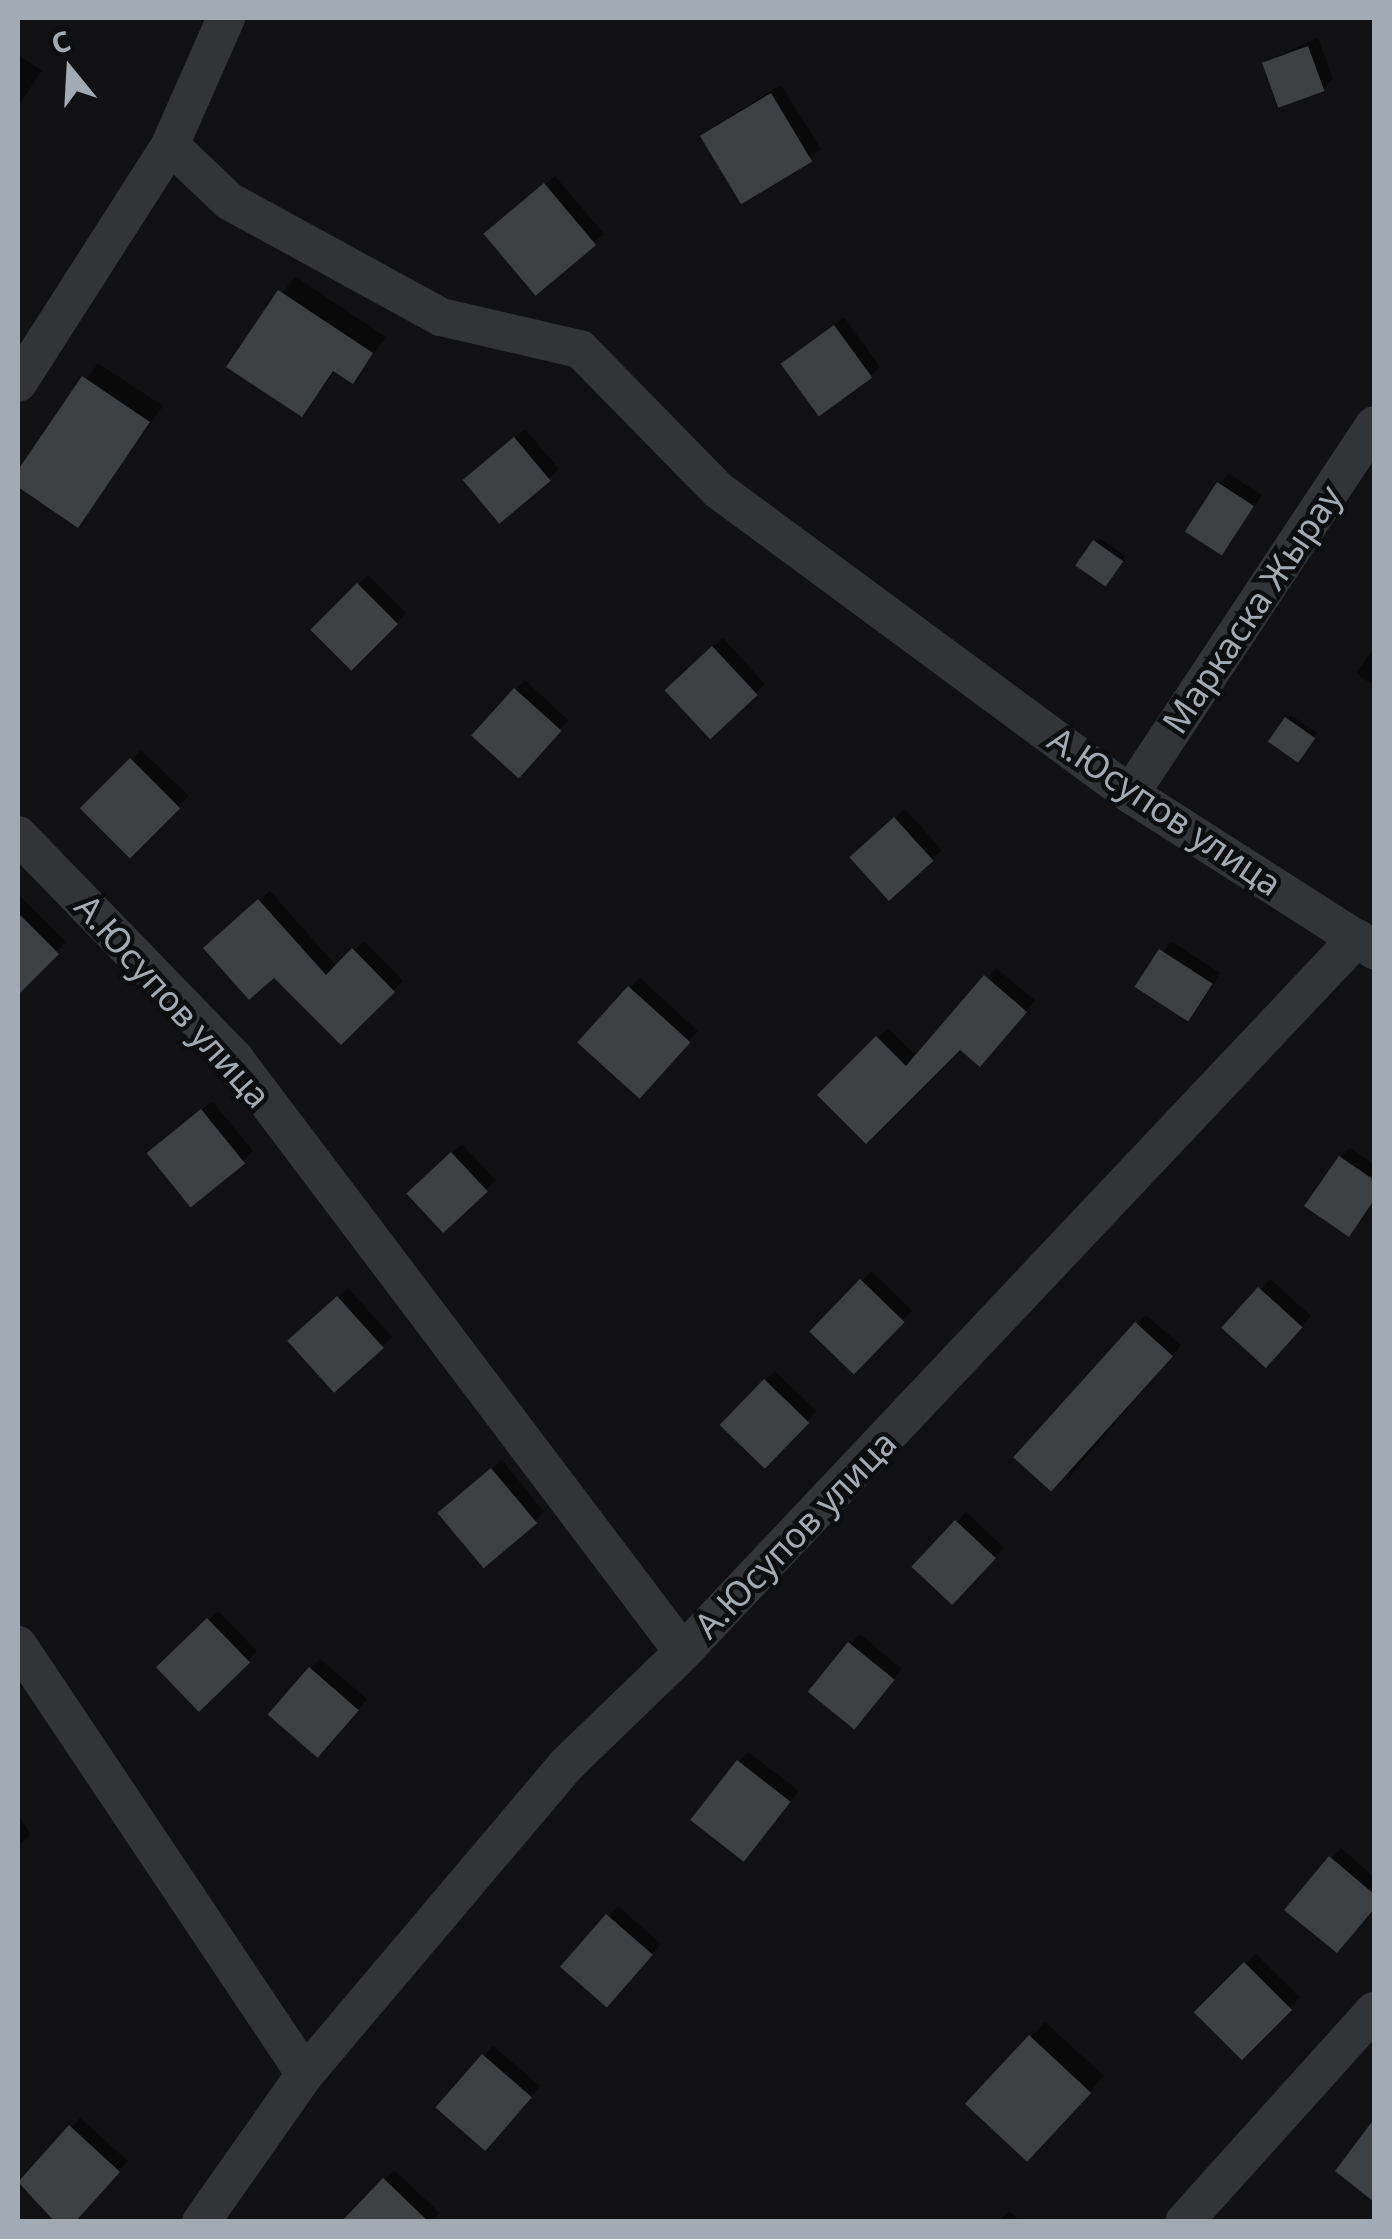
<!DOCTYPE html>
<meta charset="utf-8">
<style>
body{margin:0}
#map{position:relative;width:1392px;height:2239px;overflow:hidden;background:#111113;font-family:"Noto Sans",sans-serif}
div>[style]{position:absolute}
.shadow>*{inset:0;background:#0007;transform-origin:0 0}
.building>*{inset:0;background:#3d4043;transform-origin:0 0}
.minor>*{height:38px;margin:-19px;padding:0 19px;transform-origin:19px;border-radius:19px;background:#323438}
span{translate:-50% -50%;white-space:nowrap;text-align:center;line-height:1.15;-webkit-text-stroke:9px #0c0d0e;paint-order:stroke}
.street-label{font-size:35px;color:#a2aab4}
.frame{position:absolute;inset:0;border:20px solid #a2aab4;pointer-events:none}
.north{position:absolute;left:20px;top:20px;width:100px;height:100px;-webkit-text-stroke:8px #0c0d0e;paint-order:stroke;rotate:342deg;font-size:28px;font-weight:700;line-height:40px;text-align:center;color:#a2aab4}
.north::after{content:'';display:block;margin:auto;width:35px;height:45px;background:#a2aab4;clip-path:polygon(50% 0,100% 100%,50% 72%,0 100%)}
</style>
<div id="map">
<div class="shadow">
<i style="clip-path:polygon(1318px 38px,1333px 79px,1323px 89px,1264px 62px)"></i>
<i style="clip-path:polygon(18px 55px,42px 71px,18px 106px)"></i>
<i style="left:781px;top:85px;width:76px;height:94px;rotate:58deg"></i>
<i style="clip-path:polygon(555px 176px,604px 234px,536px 292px,497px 224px)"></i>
<i style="clip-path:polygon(295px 276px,386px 337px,352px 381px,336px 370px,301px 414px,230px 366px)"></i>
<i style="clip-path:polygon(844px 317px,880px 367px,870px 376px,784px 364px)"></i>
<i style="clip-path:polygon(98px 363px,163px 406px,78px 524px,18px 484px,18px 475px)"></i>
<i style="clip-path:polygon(525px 429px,559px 469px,549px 479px,475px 470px)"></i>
<i style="clip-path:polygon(1229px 474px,1262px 495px,1222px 551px,1219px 484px)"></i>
<i style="clip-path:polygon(1099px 538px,1125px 556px,1109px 579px,1095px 542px)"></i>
<i style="left:368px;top:575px;width:54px;height:77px;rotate:45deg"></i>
<i style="clip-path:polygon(723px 638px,765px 684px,755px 694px,676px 679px)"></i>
<i style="clip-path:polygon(1374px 648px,1374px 686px,1356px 673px)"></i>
<i style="left:525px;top:680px;width:59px;height:74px;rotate:43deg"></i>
<i style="clip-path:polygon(1291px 715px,1317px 733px,1302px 756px,1287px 719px)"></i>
<i style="left:141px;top:750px;width:66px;height:81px;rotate:44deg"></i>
<i style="clip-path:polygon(905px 809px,942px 850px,890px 898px,862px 848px)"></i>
<i style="clip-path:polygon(270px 891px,337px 967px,364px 941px,403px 981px,341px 1042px,275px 974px,216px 939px)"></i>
<i style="clip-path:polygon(18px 894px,66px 942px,18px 991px)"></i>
<i style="left:1171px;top:941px;width:59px;height:56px;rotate:33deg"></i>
<i style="clip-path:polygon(996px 968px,1035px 1000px,990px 1054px,960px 1047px,866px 1140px,821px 1095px,888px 1028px,917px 1057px)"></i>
<i style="clip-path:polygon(640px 978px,698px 1031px,648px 1086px,630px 988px)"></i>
<i style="clip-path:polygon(212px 1101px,253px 1151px,243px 1161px,160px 1144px)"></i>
<i style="left:462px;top:1144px;width:50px;height:72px;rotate:47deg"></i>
<i style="clip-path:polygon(1350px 1148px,1374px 1164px,1374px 1201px,1349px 1234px,1340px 1157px)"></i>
<i style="left:871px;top:1271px;width:57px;height:83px;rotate:44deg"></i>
<i style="clip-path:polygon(1270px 1279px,1311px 1316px,1276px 1355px,1225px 1328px)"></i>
<i style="clip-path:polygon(348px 1288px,392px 1337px,382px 1346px,300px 1331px)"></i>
<i style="clip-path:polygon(1146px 1315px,1181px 1345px,1066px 1481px,1136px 1324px)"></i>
<i style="left:775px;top:1371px;width:58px;height:75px;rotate:44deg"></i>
<i style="clip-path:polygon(502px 1460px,544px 1512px,535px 1521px,450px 1503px)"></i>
<i style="left:966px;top:1512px;width:52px;height:75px;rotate:43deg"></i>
<i style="left:218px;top:1611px;width:56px;height:82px;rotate:46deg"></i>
<i style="clip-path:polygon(860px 1634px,902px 1669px,864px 1716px,850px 1644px)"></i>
<i style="clip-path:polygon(320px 1659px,367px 1699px,329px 1745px,311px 1669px)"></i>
<i style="clip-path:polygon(748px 1752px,799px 1791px,754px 1849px,739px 1762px)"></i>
<i style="clip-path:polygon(18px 1815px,31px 1834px,18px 1847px)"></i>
<i style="clip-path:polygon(1341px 1848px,1374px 1877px,1374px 1907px,1347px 1940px,1288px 1909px)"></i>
<i style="clip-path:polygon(618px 1906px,661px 1944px,616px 1994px,563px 1966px)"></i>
<i style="left:1256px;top:1954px;width:62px;height:83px;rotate:45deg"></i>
<i style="clip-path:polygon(1045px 2022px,1104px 2076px,1042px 2144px,1031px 2037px)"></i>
<i style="clip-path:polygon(493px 2046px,540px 2086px,496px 2137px,484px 2056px)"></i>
<i style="clip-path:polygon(80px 2118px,128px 2161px,72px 2222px,59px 2222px,18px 2184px)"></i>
<i style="clip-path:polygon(394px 2170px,440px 2213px,431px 2222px,345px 2222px)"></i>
<i style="clip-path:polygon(1009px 2211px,1021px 2222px,999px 2222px)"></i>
</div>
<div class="building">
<i style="left:1308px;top:46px;width:48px;height:49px;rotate:70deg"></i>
<i style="left:771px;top:93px;width:80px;height:83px;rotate:59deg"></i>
<i style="left:544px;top:183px;width:81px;height:79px;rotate:50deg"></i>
<i style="clip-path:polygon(278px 290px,373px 353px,353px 384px,333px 371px,302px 417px,226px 367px)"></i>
<i style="left:834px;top:325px;width:65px;height:66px;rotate:54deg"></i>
<i style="clip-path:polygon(82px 376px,150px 422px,78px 528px,18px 487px,18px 470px)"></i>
<i style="left:514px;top:437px;width:57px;height:67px;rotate:50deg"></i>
<i style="left:1217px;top:482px;width:44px;height:59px;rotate:33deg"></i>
<i style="left:1093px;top:540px;width:37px;height:31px;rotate:35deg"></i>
<i style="left:357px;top:583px;width:58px;height:66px;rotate:45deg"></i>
<i style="left:712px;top:646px;width:67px;height:65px;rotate:47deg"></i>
<i style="left:514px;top:688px;width:64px;height:64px;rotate:42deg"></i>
<i style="left:1285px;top:717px;width:37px;height:30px;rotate:35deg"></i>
<i style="left:130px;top:758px;width:71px;height:71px;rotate:45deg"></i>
<i style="left:894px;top:817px;width:59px;height:60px;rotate:48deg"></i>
<i style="clip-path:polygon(258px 899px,326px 975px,352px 948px,395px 992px,341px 1045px,274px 978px,249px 1000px,203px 948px)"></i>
<i style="clip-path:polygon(18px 913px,59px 954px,18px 995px)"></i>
<i style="left:1159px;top:949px;width:64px;height:45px;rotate:33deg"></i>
<i style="clip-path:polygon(984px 975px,1027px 1012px,980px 1067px,960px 1050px,866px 1144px,817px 1095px,876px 1036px,906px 1066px)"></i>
<i style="left:628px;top:986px;width:84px;height:76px;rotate:42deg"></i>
<i style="left:201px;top:1109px;width:70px;height:70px;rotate:51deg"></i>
<i style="left:451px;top:1152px;width:54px;height:61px;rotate:47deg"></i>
<i style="clip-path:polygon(1339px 1156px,1374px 1180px,1374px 1200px,1349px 1237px,1304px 1206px)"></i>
<i style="left:860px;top:1279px;width:62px;height:73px;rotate:44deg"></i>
<i style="left:1258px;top:1287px;width:60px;height:55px;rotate:42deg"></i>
<i style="left:337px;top:1296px;width:70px;height:67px;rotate:48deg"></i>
<i style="left:1135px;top:1322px;width:51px;height:182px;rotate:42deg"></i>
<i style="left:764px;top:1379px;width:63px;height:64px;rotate:44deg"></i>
<i style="left:491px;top:1468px;width:72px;height:70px;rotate:50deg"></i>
<i style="left:955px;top:1520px;width:56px;height:64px;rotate:43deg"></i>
<i style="left:207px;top:1618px;width:62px;height:71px;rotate:46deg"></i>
<i style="left:848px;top:1642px;width:60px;height:64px;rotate:39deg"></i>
<i style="left:309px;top:1667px;width:66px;height:63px;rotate:41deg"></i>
<i style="left:737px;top:1760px;width:68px;height:76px;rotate:38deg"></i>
<i style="clip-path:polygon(1329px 1856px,1374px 1894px,1374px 1909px,1337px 1953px,1284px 1910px)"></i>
<i style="left:606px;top:1914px;width:62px;height:70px;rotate:41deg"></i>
<i style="left:1244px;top:1962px;width:68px;height:71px;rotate:45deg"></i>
<i style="left:1029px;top:2035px;width:85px;height:94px;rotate:43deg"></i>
<i style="left:482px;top:2054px;width:66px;height:71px;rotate:41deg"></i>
<i style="clip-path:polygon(1374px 2119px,1374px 2202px,1335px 2171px)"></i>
<i style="clip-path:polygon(69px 2125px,120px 2172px,75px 2222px,55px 2222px,18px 2182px)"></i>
<i style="clip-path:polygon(383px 2178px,429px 2222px,341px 2222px)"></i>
</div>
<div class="minor">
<i style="left:170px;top:145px;width:81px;rotate:43.5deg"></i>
<i style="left:229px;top:201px;width:242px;rotate:28.7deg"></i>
<i style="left:441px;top:317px;width:143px;rotate:13deg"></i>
<i style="left:580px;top:349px;width:197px;rotate:45.6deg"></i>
<i style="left:718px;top:490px;width:512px;rotate:36.42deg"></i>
<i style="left:1130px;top:794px;width:290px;rotate:32.6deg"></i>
<i style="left:18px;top:383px;width:282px;rotate:-57.4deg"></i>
<i style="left:170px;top:145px;width:139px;rotate:-66.2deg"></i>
<i style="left:1130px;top:794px;width:442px;rotate:-56.5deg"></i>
<i style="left:18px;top:835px;width:312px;rotate:45.9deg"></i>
<i style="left:235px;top:1059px;width:743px;rotate:52.93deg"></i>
<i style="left:18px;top:1645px;width:516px;rotate:56.22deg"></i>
<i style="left:201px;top:2222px;width:181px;rotate:-54.9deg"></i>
<i style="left:305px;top:2074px;width:403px;rotate:-49.8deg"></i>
<i style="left:565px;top:1766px;width:164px;rotate:-44deg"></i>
<i style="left:683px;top:1652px;width:982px;rotate:-46.65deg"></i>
<i style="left:1184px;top:2222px;width:284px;rotate:-48deg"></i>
</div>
<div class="street-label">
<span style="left:1252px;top:609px;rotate:-56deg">Маркаска Жырау</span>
<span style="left:1165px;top:811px;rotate:34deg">А.Юсупов улица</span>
<span style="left:173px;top:1001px;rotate:48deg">А.Юсупов улица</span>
<span style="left:795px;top:1534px;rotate:-46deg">А.Юсупов улица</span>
</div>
<div class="frame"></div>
<div class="north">С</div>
</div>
